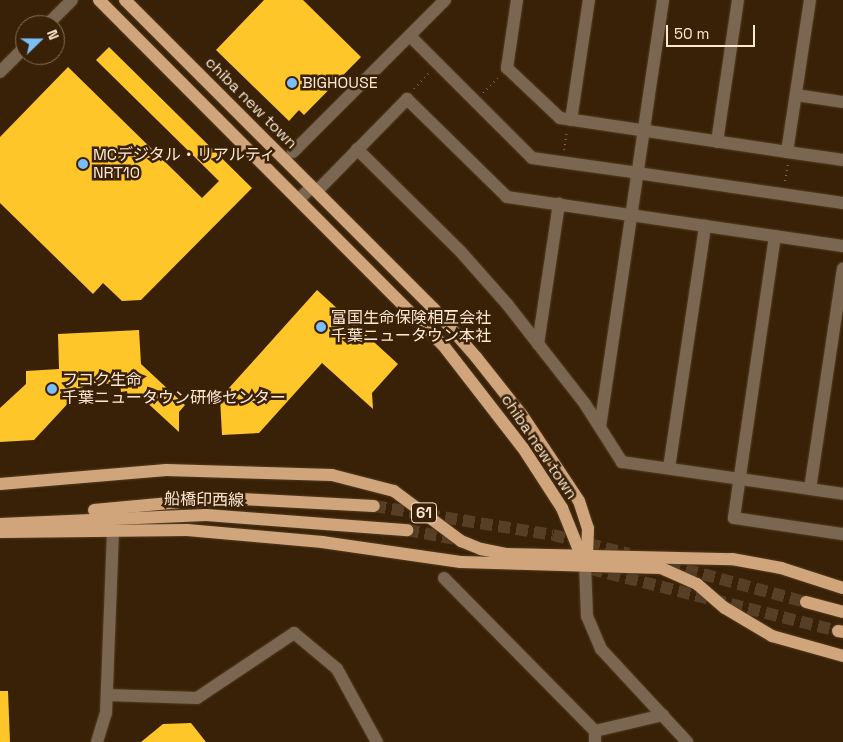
<!DOCTYPE html>
<meta charset="utf-8">
<style>
body{margin:0}
#map{position:relative;width:843px;height:742px;overflow:hidden;background:#382106;font-family:"Space Grotesk","Noto Sans JP",sans-serif}
div>[style]{position:absolute}
.building>*{inset:0;background:#ffc629}
.major-tunnel>*{height:12px;margin-top:-6px;transform-origin:0;background:repeating-linear-gradient(90deg,#563f25 0 12px,transparent 0 18px)}
.path>*{height:2px;margin-top:-1px;transform-origin:0;background:repeating-linear-gradient(90deg,#7d664e 0 1px,transparent 0 5px)}
.roads{filter:drop-shadow(0 0 1px #543d23) drop-shadow(0 0 1px #543d23)}
.minor>*{height:12px;margin:-6px;padding:0 6px;transform-origin:6px;border-radius:6px;background:#7b6652}
.major>*{height:12px;margin:-6px;padding:0 6px;transform-origin:6px;border-radius:6px;background:#d0a57b}
.dots>*{width:14px;height:14px;translate:-50% -50%;box-sizing:border-box;border:2px solid #382106;border-radius:50%}
span{translate:-50% -50%;white-space:nowrap;text-align:center;line-height:1.15;-webkit-text-stroke:5px #382106;paint-order:stroke}
.shield-label span{padding:1px 4px;background:#382106;border:1px solid;border-radius:4px;-webkit-text-stroke-width:0}
.shield-label{font-size:15px;color:#fee8d4;font-weight:700}
.poi-label{font-size:16px;color:#fee8d4}
.left{translate:0 -50%;text-align:left}
.street-label{font-size:16px;color:#fee8d4}
.north{position:absolute;left:15px;top:15px;width:50px;height:50px;box-sizing:border-box;background:#382106;border:1px solid #877158;border-radius:50%;rotate:68deg;font-size:14px;font-weight:700;line-height:20px;text-align:center;color:#fee8d4}
.north::after{content:'';display:block;margin:auto;width:18px;height:22px;background:#7bbef9;clip-path:polygon(50% 0,100% 100%,50% 72%,0 100%)}
.scale{position:absolute;left:666px;top:25px;width:89px;height:22px;box-sizing:border-box;border:2px solid #fee8d4;border-top:0;padding-left:6px;font-size:15px;line-height:18px;white-space:nowrap;color:#fee8d4;-webkit-text-stroke:4px #382106;paint-order:stroke}
</style>
<div id="map">
<div class="building">
<i style="clip-path:polygon(264px 0,303px 0,361px 57px,304px 115px,299px 110px,289px 121px,216px 50px)"></i>
<i style="clip-path:polygon(109px 47px,252px 188px,141px 300px,122px 301px,103px 283px,93px 294px,0 203px,0 137px,68px 67px,202px 198px,219px 181px,96px 60px)"></i>
<i style="clip-path:polygon(317px 290px,398px 364px,372px 393px,373px 409px,322px 363px,259px 433px,222px 435px,220px 398px)"></i>
<i style="clip-path:polygon(139px 330px,141px 364px,185px 405px,179px 412px,179px 432px,141px 397px,128px 398px,127px 391px,121px 392px,120px 383px,85px 385px,34px 440px,0 442px,0 408px,26px 384px,26px 371px,59px 369px,58px 334px)"></i>
<i style="clip-path:polygon(0 691px,8px 691px,10px 742px,0 742px)"></i>
<i style="clip-path:polygon(191px 723px,206px 742px,141px 742px,163px 724px)"></i>
</div>
<div class="major-tunnel">
<i style="left:374px;top:506px;width:181px;rotate:9.2deg"></i>
<i style="left:553px;top:535px;width:78px;rotate:14deg"></i>
<i style="left:407px;top:530px;width:55px;rotate:10.5deg"></i>
<i style="left:651px;top:560px;width:161px;rotate:15.2deg"></i>
<i style="left:591px;top:569px;width:255px;rotate:14.1deg"></i>
</div>
<div class="path">
<i style="left:414px;top:89px;width:23px;rotate:-47deg"></i>
<i style="left:483px;top:93px;width:23px;rotate:-45deg"></i>
<i style="left:564px;top:150px;width:20px;rotate:-81deg"></i>
<i style="left:785px;top:181px;width:17px;rotate:-80deg"></i>
</div>
<div class="roads">
<div class="minor">
<i style="left:517px;top:0;width:69px;rotate:98.4deg"></i>
<i style="left:507px;top:68px;width:73px;rotate:43.3deg"></i>
<i style="left:560px;top:118px;width:230px;rotate:8.5deg"></i>
<i style="left:787px;top:152px;width:154px;rotate:-81.4deg"></i>
<i style="left:47px;top:25px;width:35px;rotate:-45deg"></i>
<i style="left:410px;top:36px;width:173px;rotate:45deg"></i>
<i style="left:532px;top:158px;width:100px;rotate:8deg"></i>
<i style="left:0;top:72px;width:35px;rotate:-45deg"></i>
<i style="left:796px;top:95px;width:48px;rotate:8.5deg"></i>
<i style="left:571px;top:120px;width:121px;rotate:-81.5deg"></i>
<i style="left:717px;top:142px;width:144px;rotate:-81.6deg"></i>
<i style="left:357px;top:149px;width:146px;rotate:44.7deg"></i>
<i style="left:461px;top:252px;width:69px;rotate:48.5deg"></i>
<i style="left:507px;top:304px;width:127px;rotate:52deg"></i>
<i style="left:585px;top:404px;width:69px;rotate:57.5deg"></i>
<i style="left:622px;top:462px;width:223px;rotate:8.2deg"></i>
<i style="left:293px;top:152px;width:215px;rotate:-45deg"></i>
<i style="left:787px;top:152px;width:57px;rotate:8.1deg"></i>
<i style="left:644px;top:174px;width:201px;rotate:8.3deg"></i>
<i style="left:317px;top:191px;width:129px;rotate:-45.6deg"></i>
<i style="left:407px;top:99px;width:140px;rotate:44.4deg"></i>
<i style="left:507px;top:197px;width:340px;rotate:8.3deg"></i>
<i style="left:300px;top:198px;width:16px;rotate:-43deg"></i>
<i style="left:775px;top:236px;width:285px;rotate:98.3deg"></i>
<i style="left:734px;top:518px;width:110px;rotate:8.4deg"></i>
<i style="left:538px;top:344px;width:142px;rotate:-81.5deg"></i>
<i style="left:600px;top:427px;width:432px;rotate:-81.6deg"></i>
<i style="left:669px;top:468px;width:245px;rotate:-81.5deg"></i>
<i style="left:810px;top:489px;width:223px;rotate:-81.5deg"></i>
<i style="left:585px;top:564px;width:52px;rotate:87.8deg"></i>
<i style="left:587px;top:616px;width:36px;rotate:67deg"></i>
<i style="left:601px;top:649px;width:127px;rotate:47.2deg"></i>
<i style="left:444px;top:578px;width:215px;rotate:45.4deg"></i>
<i style="left:107px;top:695px;width:90px;rotate:1.9deg"></i>
<i style="left:197px;top:698px;width:117px;rotate:-33.8deg"></i>
<i style="left:294px;top:633px;width:56px;rotate:39.9deg"></i>
<i style="left:337px;top:669px;width:83px;rotate:61.3deg"></i>
<i style="left:97px;top:742px;width:30px;rotate:-73deg"></i>
<i style="left:106px;top:713px;width:182px;rotate:-87.8deg"></i>
<i style="left:595px;top:742px;width:11px;rotate:-90deg"></i>
<i style="left:595px;top:731px;width:70px;rotate:-13.2deg"></i>
</div>
<div class="major">
<i style="left:99px;top:0;width:487px;rotate:45.1deg"></i>
<i style="left:443px;top:345px;width:130px;rotate:52.2deg"></i>
<i style="left:523px;top:448px;width:72px;rotate:57deg"></i>
<i style="left:562px;top:508px;width:56px;rotate:68deg"></i>
<i style="left:125px;top:0;width:437px;rotate:45deg"></i>
<i style="left:434px;top:309px;width:64px;rotate:48.8deg"></i>
<i style="left:476px;top:357px;width:74px;rotate:51.6deg"></i>
<i style="left:522px;top:415px;width:103px;rotate:56.5deg"></i>
<i style="left:579px;top:501px;width:28px;rotate:72deg"></i>
<i style="left:588px;top:528px;width:34px;rotate:92deg"></i>
<i style="left:0;top:484px;width:167px;rotate:-4.8deg"></i>
<i style="left:166px;top:470px;width:166px;rotate:1.7deg"></i>
<i style="left:332px;top:475px;width:64px;rotate:14.5deg"></i>
<i style="left:394px;top:491px;width:84px;rotate:36.7deg"></i>
<i style="left:461px;top:541px;width:22px;rotate:22deg"></i>
<i style="left:481px;top:549px;width:25px;rotate:11deg"></i>
<i style="left:506px;top:554px;width:226px;rotate:1.3deg"></i>
<i style="left:732px;top:559px;width:50px;rotate:10.4deg"></i>
<i style="left:781px;top:568px;width:65px;rotate:17.9deg"></i>
<i style="left:94px;top:510px;width:130px;rotate:-5.3deg"></i>
<i style="left:223px;top:498px;width:151px;rotate:3deg"></i>
<i style="left:0;top:524px;width:206px;rotate:-2.5deg"></i>
<i style="left:206px;top:515px;width:202px;rotate:4.3deg"></i>
<i style="left:0;top:532px;width:187px;rotate:-0.6deg"></i>
<i style="left:187px;top:530px;width:136px;rotate:5.1deg"></i>
<i style="left:322px;top:542px;width:140px;rotate:8.2deg"></i>
<i style="left:461px;top:562px;width:200px;rotate:1.7deg"></i>
<i style="left:661px;top:568px;width:39px;rotate:24deg"></i>
<i style="left:697px;top:584px;width:37px;rotate:41deg"></i>
<i style="left:725px;top:608px;width:55px;rotate:30.8deg"></i>
<i style="left:772px;top:636px;width:74px;rotate:15.7deg"></i>
<i style="left:806px;top:602px;width:38px;rotate:15deg"></i>
<i style="left:838px;top:631px;width:5px;rotate:11deg"></i>
</div>
</div>
<div class="dots">
<i style="left:292px;top:83px;background:#7bbef9"></i>
<i style="left:83px;top:164px;background:#7bbef9"></i>
<i style="left:321px;top:327px;background:#7bbef9"></i>
<i style="left:52px;top:389px;background:#7bbef9"></i>
</div>
<div class="shield-label">
<span style="left:424px;top:513px">61</span>
</div>
<div class="poi-label">
<span class="left" style="left:302px;top:83px">BIGHOUSE</span>
<span class="left" style="left:93px;top:164px">MCデジタル・リアルティ<br>NRT10</span>
<span class="left" style="left:331px;top:327px">富国生命保険相互会社<br>千葉ニュータウン本社</span>
<span class="left" style="left:62px;top:389px">フコク生命<br>千葉ニュータウン研修センター</span>
</div>
<div class="street-label">
<span style="left:251px;top:103px;rotate:45deg">chiba new town</span>
<span style="left:539px;top:447px;rotate:56deg">chiba new town</span>
<span style="left:204px;top:500px;rotate:1deg">船橋印西線</span>
</div>
<div class="north">N</div>
<div class="scale">50 m</div>
</div>
